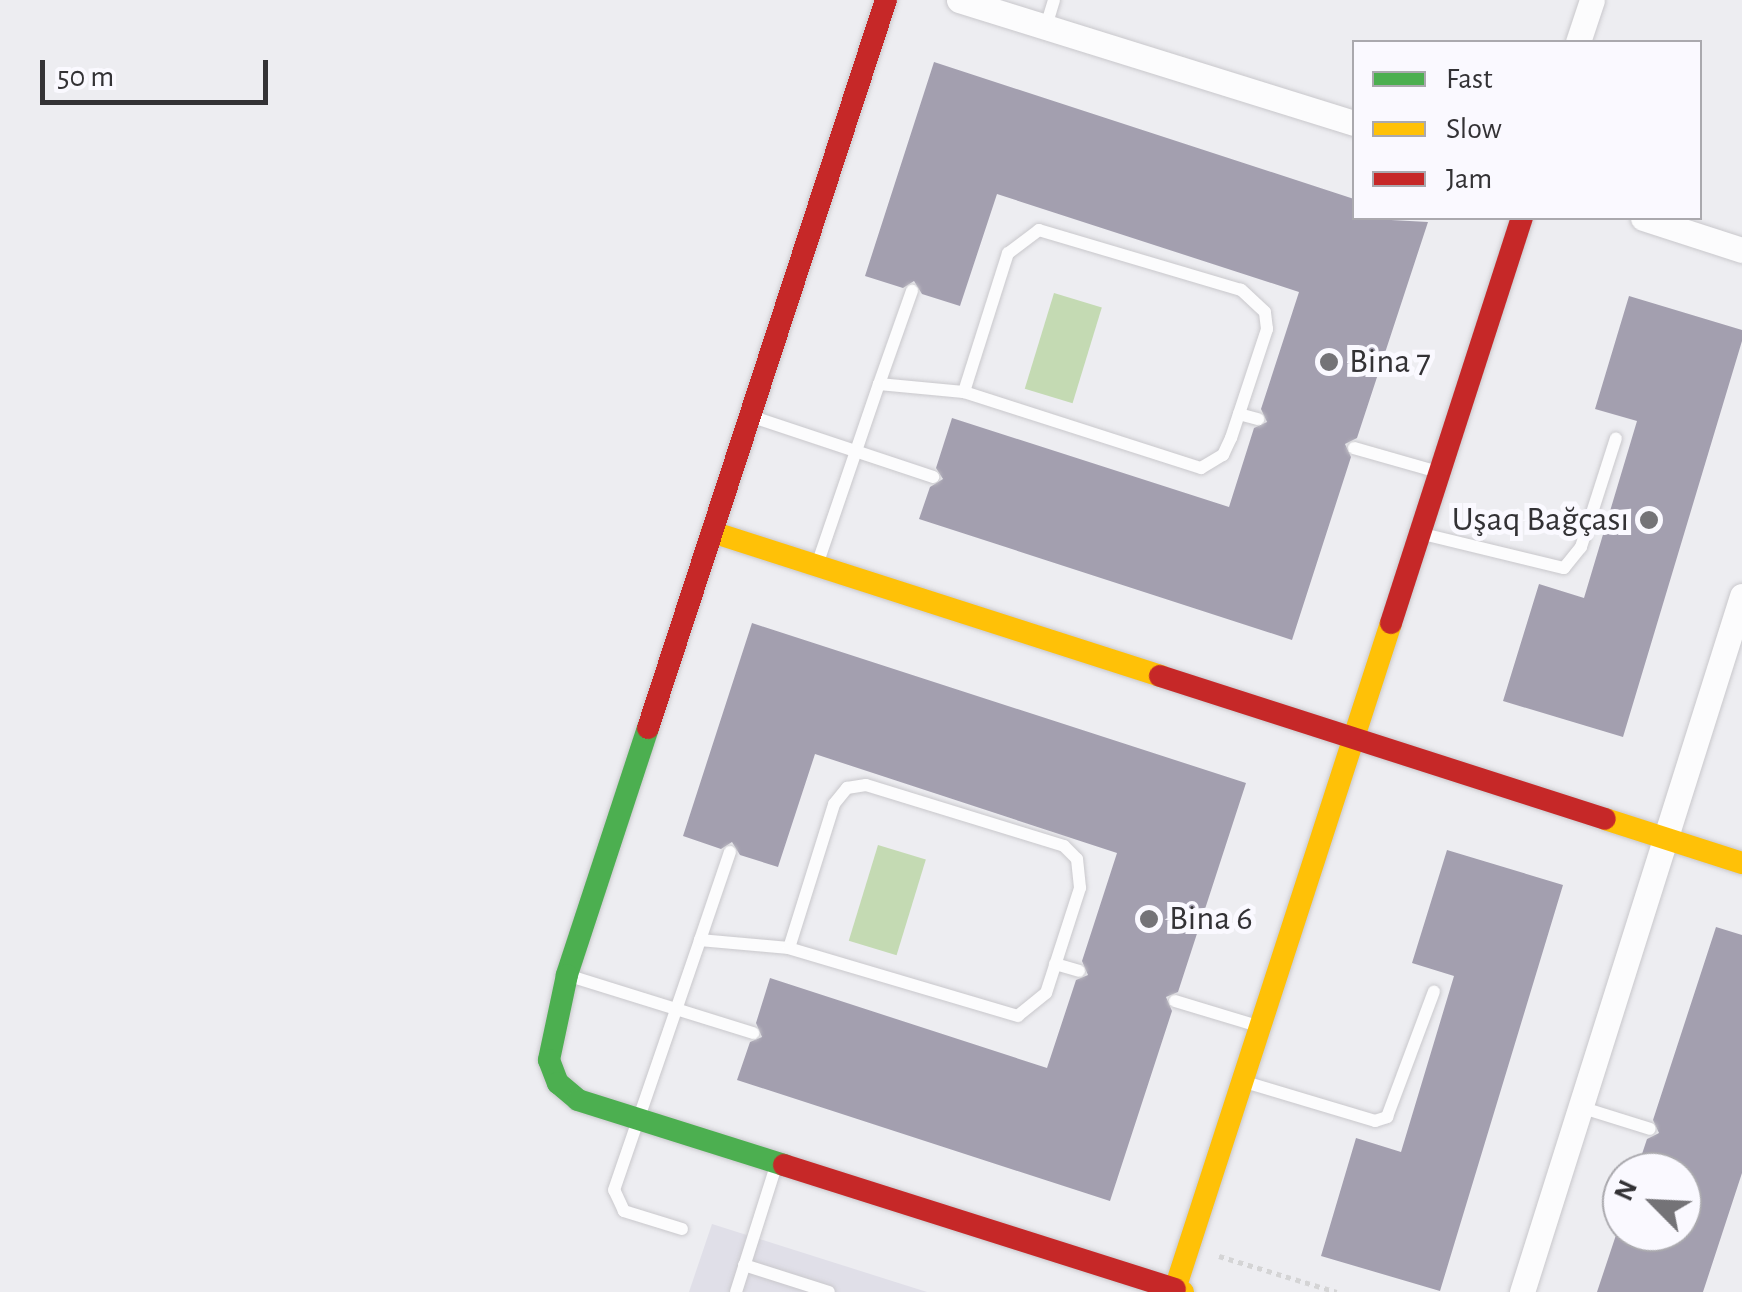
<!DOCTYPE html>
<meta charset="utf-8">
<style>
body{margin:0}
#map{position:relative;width:1742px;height:1292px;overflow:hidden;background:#ededf1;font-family:"Alegreya Sans",sans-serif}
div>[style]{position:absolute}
.built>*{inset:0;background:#e0dfe8}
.green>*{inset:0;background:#c4dab3;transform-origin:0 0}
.building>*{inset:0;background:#a39faf}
.path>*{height:5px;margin-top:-2.5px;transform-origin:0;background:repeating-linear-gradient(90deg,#d4d4d5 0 5px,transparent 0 10px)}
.roads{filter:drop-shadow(0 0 2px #c9c8cc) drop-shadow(0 0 2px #c9c8cc)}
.lane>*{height:12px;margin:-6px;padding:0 6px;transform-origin:6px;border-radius:6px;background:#fcfcfd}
.street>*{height:25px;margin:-12.5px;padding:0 12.5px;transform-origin:12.5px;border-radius:12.5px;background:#fcfcfd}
.fast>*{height:22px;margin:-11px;padding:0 11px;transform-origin:11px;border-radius:11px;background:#4caf50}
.slow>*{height:22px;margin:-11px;padding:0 11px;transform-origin:11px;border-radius:11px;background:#ffc107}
.jam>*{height:22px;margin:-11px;padding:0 11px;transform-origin:11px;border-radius:11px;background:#c62828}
.dots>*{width:28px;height:28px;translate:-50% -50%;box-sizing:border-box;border:5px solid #faf9ff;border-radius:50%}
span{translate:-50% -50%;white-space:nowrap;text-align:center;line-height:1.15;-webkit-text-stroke:10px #faf9ff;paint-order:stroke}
.poi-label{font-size:35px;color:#333235}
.left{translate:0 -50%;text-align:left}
.right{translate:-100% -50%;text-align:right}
.legend{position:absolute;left:1352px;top:40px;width:350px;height:180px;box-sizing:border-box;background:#faf9ff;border:2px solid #aaa9ae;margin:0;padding:12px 18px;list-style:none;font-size:30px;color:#333235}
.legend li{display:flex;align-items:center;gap:20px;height:50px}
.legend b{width:50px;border:2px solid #aaa9ae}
.north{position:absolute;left:1602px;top:1152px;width:100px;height:100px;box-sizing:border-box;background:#faf9ff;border:2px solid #aaa9ae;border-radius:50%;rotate:294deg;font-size:28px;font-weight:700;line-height:40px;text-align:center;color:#333235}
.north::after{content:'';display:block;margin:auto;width:35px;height:45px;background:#747377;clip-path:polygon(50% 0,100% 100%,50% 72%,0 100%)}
.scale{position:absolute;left:40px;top:60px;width:228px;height:45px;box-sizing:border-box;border:5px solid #333235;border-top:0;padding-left:12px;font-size:30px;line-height:35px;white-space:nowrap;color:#333235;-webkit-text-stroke:8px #faf9ff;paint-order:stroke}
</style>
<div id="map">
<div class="built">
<i style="clip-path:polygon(712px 1224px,927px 1292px,689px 1292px)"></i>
</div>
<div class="green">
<i style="left:1054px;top:293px;width:50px;height:100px;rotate:17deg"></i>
<i style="left:878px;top:845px;width:50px;height:100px;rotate:17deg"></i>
</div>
<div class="building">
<i style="clip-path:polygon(934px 62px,1354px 199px,1354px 218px,1428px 222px,1357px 438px,1345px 444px,1351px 457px,1292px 640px,919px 519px,930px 487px,943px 479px,936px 468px,952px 418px,1229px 507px,1254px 428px,1267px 422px,1261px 409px,1299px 292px,997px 194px,960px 306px,922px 294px,914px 281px,903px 288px,865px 276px)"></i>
<i style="clip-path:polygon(1629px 296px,1742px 330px,1742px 341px,1623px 737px,1503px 701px,1539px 584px,1584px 598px,1637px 421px,1595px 409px)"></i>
<i style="clip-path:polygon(752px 623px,1246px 783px,1178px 992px,1166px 997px,1172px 1011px,1110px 1201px,737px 1080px,750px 1042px,762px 1037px,756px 1023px,770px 978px,1047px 1068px,1076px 980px,1088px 975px,1082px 961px,1117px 853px,815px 754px,778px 867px,740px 855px,732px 842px,721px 849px,683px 836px)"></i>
<i style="clip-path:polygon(1447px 850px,1563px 885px,1440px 1291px,1321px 1256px,1356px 1138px,1401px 1152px,1454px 976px,1412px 963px)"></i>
<i style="clip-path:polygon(1716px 927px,1742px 935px,1742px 1173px,1703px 1292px,1597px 1292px,1617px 1232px,1682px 1232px,1682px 1172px,1636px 1172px,1647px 1139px,1659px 1133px,1653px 1120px)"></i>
</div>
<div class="path">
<i style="left:1219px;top:1256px;width:123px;rotate:17deg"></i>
</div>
<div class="roads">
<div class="lane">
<i style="left:1047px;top:23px;width:24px;rotate:-73deg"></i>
<i style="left:879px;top:384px;width:99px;rotate:-70.5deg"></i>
<i style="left:1239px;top:414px;width:20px;rotate:15deg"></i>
<i style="left:753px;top:417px;width:190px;rotate:18.4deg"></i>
<i style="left:1354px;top:448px;width:87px;rotate:15.9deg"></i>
<i style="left:1423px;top:534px;width:145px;rotate:13.6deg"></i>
<i style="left:1564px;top:568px;width:27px;rotate:-51deg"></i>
<i style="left:1581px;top:547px;width:114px;rotate:-72.2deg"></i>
<i style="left:818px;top:562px;width:188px;rotate:-71.1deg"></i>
<i style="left:879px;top:384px;width:85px;rotate:5.4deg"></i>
<i style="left:964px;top:392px;width:249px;rotate:17.8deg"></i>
<i style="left:1201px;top:468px;width:26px;rotate:-31deg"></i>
<i style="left:1223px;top:455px;width:19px;rotate:-65deg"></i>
<i style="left:1231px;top:438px;width:115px;rotate:-71.7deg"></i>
<i style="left:1267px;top:329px;width:17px;rotate:-97deg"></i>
<i style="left:1265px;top:312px;width:33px;rotate:-137deg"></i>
<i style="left:1241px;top:290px;width:211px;rotate:-163.5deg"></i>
<i style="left:1039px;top:230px;width:39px;rotate:143deg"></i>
<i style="left:1008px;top:253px;width:146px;rotate:107.6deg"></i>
<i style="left:700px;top:940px;width:93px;rotate:-71.2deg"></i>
<i style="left:1055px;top:964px;width:25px;rotate:16deg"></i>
<i style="left:570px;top:976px;width:192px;rotate:17.3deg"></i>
<i style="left:1175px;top:1001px;width:87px;rotate:16.8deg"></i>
<i style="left:1245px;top:1082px;width:136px;rotate:16.7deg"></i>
<i style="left:1375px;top:1121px;width:13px;rotate:-18deg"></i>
<i style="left:1387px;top:1117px;width:134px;rotate:-69.5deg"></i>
<i style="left:1580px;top:1107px;width:73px;rotate:17.4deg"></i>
<i style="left:682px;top:1229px;width:61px;rotate:-162.8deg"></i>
<i style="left:624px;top:1211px;width:23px;rotate:-115deg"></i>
<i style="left:614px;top:1190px;width:264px;rotate:-71deg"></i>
<i style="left:700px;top:940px;width:89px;rotate:5.1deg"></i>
<i style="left:789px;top:948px;width:151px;rotate:-72.6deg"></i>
<i style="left:834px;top:804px;width:21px;rotate:-51deg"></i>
<i style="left:847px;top:788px;width:19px;rotate:-9deg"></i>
<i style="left:866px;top:785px;width:207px;rotate:17.1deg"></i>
<i style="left:1064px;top:846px;width:18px;rotate:45deg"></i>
<i style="left:1077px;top:859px;width:29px;rotate:84deg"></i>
<i style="left:1080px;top:888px;width:110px;rotate:107.9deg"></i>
<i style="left:1046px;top:993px;width:36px;rotate:141deg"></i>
<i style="left:1018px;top:1016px;width:239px;rotate:-163.5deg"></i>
<i style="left:744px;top:1265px;width:89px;rotate:17.6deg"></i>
<i style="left:736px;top:1292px;width:132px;rotate:-72.4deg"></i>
</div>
<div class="street">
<i style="left:959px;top:0;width:414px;rotate:17.3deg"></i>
<i style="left:1578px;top:42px;width:44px;rotate:-71.6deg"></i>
<i style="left:1643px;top:218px;width:104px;rotate:17.9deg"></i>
<i style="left:1522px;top:1292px;width:730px;rotate:-72.46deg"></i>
</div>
<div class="fast">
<i style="left:648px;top:728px;width:260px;rotate:108.2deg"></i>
<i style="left:567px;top:975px;width:87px;rotate:102deg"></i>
<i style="left:549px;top:1060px;width:25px;rotate:69deg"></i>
<i style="left:558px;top:1083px;width:26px;rotate:40deg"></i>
<i style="left:578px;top:1100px;width:216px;rotate:17.5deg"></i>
</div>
<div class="slow">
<i style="left:712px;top:532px;width:471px;rotate:17.8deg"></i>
<i style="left:1605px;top:819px;width:144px;rotate:17.8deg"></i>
<i style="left:1183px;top:1292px;width:9px;rotate:-159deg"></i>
<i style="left:1175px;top:1289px;width:700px;rotate:-72.03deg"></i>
</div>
<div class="jam">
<i style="left:1391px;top:623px;width:426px;rotate:-72.1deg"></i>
<i style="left:1160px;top:676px;width:467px;rotate:17.8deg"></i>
<i style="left:648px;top:728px;width:766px;rotate:-71.9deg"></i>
<i style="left:784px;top:1165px;width:410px;rotate:17.6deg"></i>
</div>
</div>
<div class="dots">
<i style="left:1329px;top:362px;background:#747377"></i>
<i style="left:1649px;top:520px;background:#747377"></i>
<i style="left:1149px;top:919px;background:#747377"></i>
</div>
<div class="poi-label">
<span class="left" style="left:1349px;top:362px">Bina 7</span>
<span class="right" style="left:1629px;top:520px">Uşaq Bağçası</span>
<span class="left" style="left:1169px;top:919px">Bina 6</span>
</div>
<ul class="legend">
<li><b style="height:12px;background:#4caf50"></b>Fast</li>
<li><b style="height:12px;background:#ffc107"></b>Slow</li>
<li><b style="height:12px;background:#c62828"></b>Jam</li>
</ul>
<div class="north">N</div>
<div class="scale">50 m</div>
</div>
